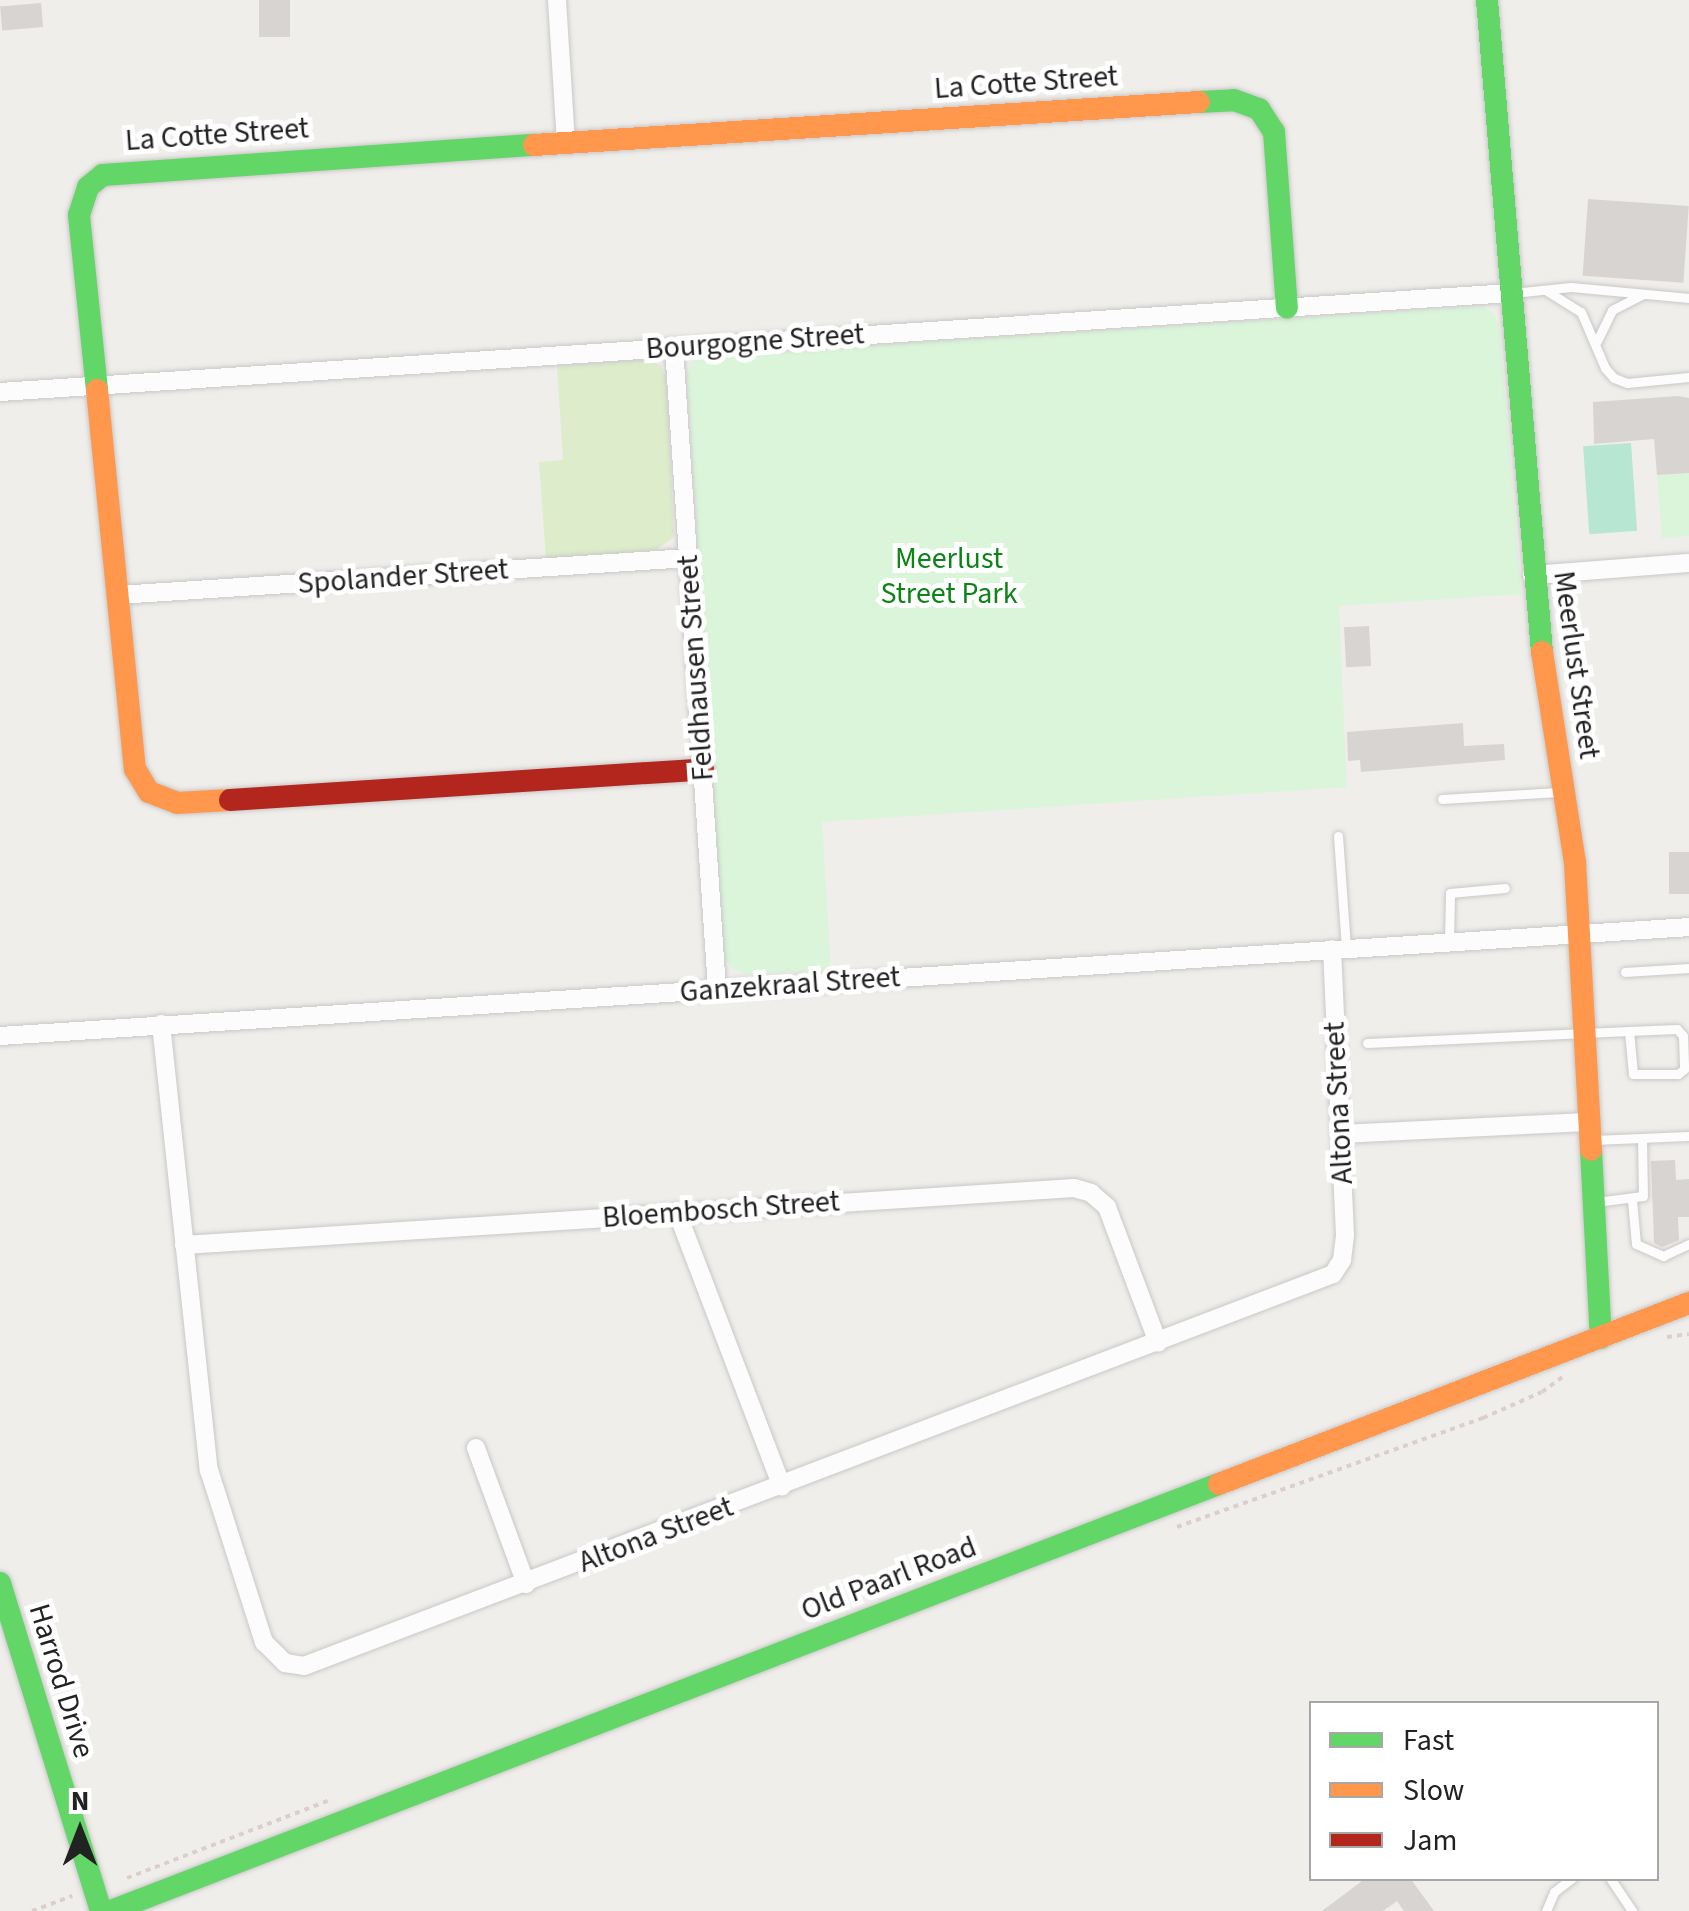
<!DOCTYPE html>
<style>
body{margin:0}
#map{position:relative;width:1689px;height:1911px;overflow:hidden;background:#f0eeeb;font-family:"Source Sans 3",sans-serif}
div>[style]{position:absolute}
.grass>*{inset:0;background:#ddeccb}
.park>*{inset:0;background:#daf5da}
.pitch>*{inset:0;background:#b7e6d2;transform-origin:0 0}
.building>*{inset:0;background:#d7d4d2;transform-origin:0 0}
.path>*{height:4px;margin-top:-2px;transform-origin:0;background:repeating-linear-gradient(90deg,#dccecd 0 5px,transparent 0 10px)}
.roads{filter:drop-shadow(0 0 2px #c9c8c7) drop-shadow(0 0 2px #c9c8c7)}
.lane>*{height:9px;margin:-4.5px;padding:0 4.5px;transform-origin:4.5px;border-radius:4.5px;background:#fdfcfc}
.street>*{height:18px;margin:-9px;padding:0 9px;transform-origin:9px;border-radius:9px;background:#fdfcfc}
.fast>*{height:22px;margin:-11px;padding:0 11px;transform-origin:11px;border-radius:11px;background:#63d668}
.slow>*{height:22px;margin:-11px;padding:0 11px;transform-origin:11px;border-radius:11px;background:#ff974d}
.jam>*{height:22px;margin:-11px;padding:0 11px;transform-origin:11px;border-radius:11px;background:#b3261e}
span{translate:-50% -50%;white-space:nowrap;text-align:center;line-height:1.15;-webkit-text-stroke:10px #fff;paint-order:stroke}
.street-label{font-size:30px;color:#222}
.park-label{font-size:30px;color:#0c8416}
.legend{position:absolute;left:1309px;top:1701px;width:350px;height:180px;box-sizing:border-box;background:#fff;border:2px solid #a7a7a7;margin:0;padding:12px 18px;list-style:none;font-size:30px;color:#222}
.legend li{display:flex;align-items:center;gap:20px;height:50px}
.legend b{width:50px;border:2px solid #a7a7a7}
.north{position:absolute;left:30px;top:1781px;width:100px;height:100px;-webkit-text-stroke:8px #fff;paint-order:stroke;rotate:0deg;font-size:28px;font-weight:700;line-height:40px;text-align:center;color:#222}
.north::after{content:'';display:block;margin:auto;width:35px;height:45px;background:#222;clip-path:polygon(50% 0,100% 100%,50% 72%,0 100%)}
</style>
<div id="map">
<div class="grass">
<i style="clip-path:polygon(646px 359px,660px 365px,667px 378px,674px 537px,656px 550px,546px 559px,539px 462px,563px 460px,557px 366px)"></i>
</div>
<div class="park">
<i style="clip-path:polygon(1481px 306px,1492px 311px,1499px 325px,1521px 594px,1339px 606px,1347px 787px,822px 822px,831px 970px,745px 974px,730px 967px,724px 955px,687px 376px,691px 362px,703px 356px)"></i>
<i style="clip-path:polygon(1689px 473px,1689px 536px,1662px 538px,1657px 475px)"></i>
</div>
<div class="pitch">
<i style="left:1631px;top:443px;width:88px;height:48px;rotate:86deg"></i>
</div>
<div class="building">
<i style="left:259px;top:0;width:31px;height:37px"></i>
<i style="left:41px;top:3px;width:24px;height:41px;rotate:85deg"></i>
<i style="left:1588px;top:199px;width:101px;height:77px;rotate:4deg"></i>
<i style="clip-path:polygon(1678px 396px,1689px 398px,1689px 473px,1657px 475px,1654px 439px,1594px 444px,1593px 402px)"></i>
<i style="left:1369px;top:626px;width:40px;height:25px;rotate:87deg"></i>
<i style="clip-path:polygon(1463px 723px,1464px 746px,1504px 744px,1505px 760px,1361px 772px,1360px 760px,1348px 761px,1347px 732px)"></i>
<i style="left:1689px;top:852px;width:42px;height:20px;rotate:90deg"></i>
<i style="clip-path:polygon(1675px 1160px,1676px 1180px,1689px 1179px,1689px 1217px,1678px 1217px,1679px 1240px,1662px 1247px,1654px 1243px,1651px 1161px)"></i>
<i style="clip-path:polygon(1366px 1878px,1410px 1878px,1434px 1911px,1404px 1911px,1397px 1901px,1383px 1911px,1322px 1911px)"></i>
</div>
<div class="path">
<i style="left:1667px;top:1337px;width:22px;rotate:-8deg"></i>
<i style="left:1177px;top:1527px;width:325px;rotate:-19.6deg"></i>
<i style="left:1483px;top:1418px;width:64px;rotate:-23.8deg"></i>
<i style="left:1542px;top:1392px;width:26px;rotate:-36deg"></i>
<i style="left:127px;top:1878px;width:215px;rotate:-21deg"></i>
<i style="left:32px;top:1911px;width:43px;rotate:-20.6deg"></i>
</div>
<div class="roads">
<div class="lane">
<i style="left:1547px;top:291px;width:40px;rotate:32deg"></i>
<i style="left:1581px;top:312px;width:61px;rotate:66.8deg"></i>
<i style="left:1605px;top:368px;width:13px;rotate:48deg"></i>
<i style="left:1614px;top:378px;width:14px;rotate:21deg"></i>
<i style="left:1627px;top:383px;width:62px;rotate:-5.5deg"></i>
<i style="left:1513px;top:293px;width:58px;rotate:-5.9deg"></i>
<i style="left:1571px;top:287px;width:119px;rotate:5.3deg"></i>
<i style="left:1597px;top:341px;width:34px;rotate:-64deg"></i>
<i style="left:1612px;top:310px;width:34px;rotate:-27deg"></i>
<i style="left:1442px;top:799px;width:116px;rotate:-3.5deg"></i>
<i style="left:1338px;top:836px;width:112px;rotate:85.9deg"></i>
<i style="left:1449px;top:942px;width:49px;rotate:-88.8deg"></i>
<i style="left:1450px;top:893px;width:55px;rotate:-5.2deg"></i>
<i style="left:1625px;top:972px;width:64px;rotate:-3.6deg"></i>
<i style="left:1367px;top:1043px;width:262px;rotate:-2.6deg"></i>
<i style="left:1629px;top:1031px;width:48px;rotate:-2.4deg"></i>
<i style="left:1677px;top:1029px;width:9px;rotate:49deg"></i>
<i style="left:1683px;top:1036px;width:33px;rotate:88deg"></i>
<i style="left:1684px;top:1069px;width:8px;rotate:140deg"></i>
<i style="left:1678px;top:1074px;width:45px;rotate:180deg"></i>
<i style="left:1633px;top:1074px;width:43px;rotate:-95.3deg"></i>
<i style="left:1592px;top:1140px;width:97px;rotate:-2.4deg"></i>
<i style="left:1632px;top:1200px;width:44px;rotate:84.8deg"></i>
<i style="left:1636px;top:1244px;width:30px;rotate:24deg"></i>
<i style="left:1663px;top:1256px;width:29px;rotate:-25deg"></i>
<i style="left:1596px;top:1202px;width:47px;rotate:-7.3deg"></i>
<i style="left:1643px;top:1196px;width:58px;rotate:-91deg"></i>
<i style="left:1610px;top:1878px;width:40px;rotate:56deg"></i>
<i style="left:1546px;top:1911px;width:21px;rotate:-67deg"></i>
<i style="left:1554px;top:1892px;width:23px;rotate:-38deg"></i>
</div>
<div class="street">
<i style="left:557px;top:0;width:142px;rotate:86.4deg"></i>
<i style="left:674px;top:347px;width:644px;rotate:86.17deg"></i>
<i style="left:0;top:392px;width:1513px;rotate:-3.75deg"></i>
<i style="left:1532px;top:575px;width:157px;rotate:-4.4deg"></i>
<i style="left:118px;top:595px;width:572px;rotate:-3.71deg"></i>
<i style="left:161px;top:1024px;width:449px;rotate:83.9deg"></i>
<i style="left:209px;top:1470px;width:181px;rotate:72.3deg"></i>
<i style="left:264px;top:1642px;width:30px;rotate:45deg"></i>
<i style="left:285px;top:1663px;width:19px;rotate:9deg"></i>
<i style="left:304px;top:1666px;width:1101px;rotate:-20.85deg"></i>
<i style="left:1333px;top:1274px;width:17px;rotate:-57deg"></i>
<i style="left:1342px;top:1260px;width:25px;rotate:-83deg"></i>
<i style="left:1345px;top:1235px;width:286px;rotate:-92.6deg"></i>
<i style="left:0;top:1036px;width:1693px;rotate:-3.69deg"></i>
<i style="left:1340px;top:1134px;width:248px;rotate:-2.8deg"></i>
<i style="left:677px;top:1212px;width:294px;rotate:69.1deg"></i>
<i style="left:184px;top:1245px;width:892px;rotate:-3.66deg"></i>
<i style="left:1074px;top:1188px;width:18px;rotate:16deg"></i>
<i style="left:1091px;top:1193px;width:21px;rotate:41deg"></i>
<i style="left:1107px;top:1207px;width:145px;rotate:69.4deg"></i>
<i style="left:476px;top:1448px;width:145px;rotate:69.8deg"></i>
</div>
<div class="fast">
<i style="left:1487px;top:0;width:654px;rotate:85.18deg"></i>
<i style="left:1199px;top:102px;width:35px;rotate:-3deg"></i>
<i style="left:1234px;top:100px;width:27px;rotate:20deg"></i>
<i style="left:1259px;top:109px;width:27px;rotate:57deg"></i>
<i style="left:1274px;top:132px;width:176px;rotate:85.8deg"></i>
<i style="left:97px;top:390px;width:176px;rotate:-95.9deg"></i>
<i style="left:79px;top:215px;width:29px;rotate:-72deg"></i>
<i style="left:88px;top:187px;width:19px;rotate:-39deg"></i>
<i style="left:103px;top:175px;width:432px;rotate:-4deg"></i>
<i style="left:1591px;top:1150px;width:188px;rotate:87deg"></i>
<i style="left:0;top:1583px;width:343px;rotate:72.9deg"></i>
<i style="left:111px;top:1911px;width:1187px;rotate:-21.08deg"></i>
</div>
<div class="slow">
<i style="left:534px;top:145px;width:666px;rotate:-3.7deg"></i>
<i style="left:97px;top:390px;width:381px;rotate:84.3deg"></i>
<i style="left:135px;top:769px;width:27px;rotate:59deg"></i>
<i style="left:149px;top:792px;width:30px;rotate:21deg"></i>
<i style="left:177px;top:803px;width:53px;rotate:-3.2deg"></i>
<i style="left:1542px;top:652px;width:214px;rotate:81.1deg"></i>
<i style="left:1575px;top:863px;width:287px;rotate:86.8deg"></i>
<i style="left:1219px;top:1484px;width:504px;rotate:-21.06deg"></i>
</div>
<div class="jam">
<i style="left:230px;top:800px;width:474px;rotate:-3.7deg"></i>
</div>
</div>
<div class="street-label">
<span style="left:1026px;top:83px;rotate:-4deg">La Cotte Street</span>
<span style="left:217px;top:135px;rotate:-4deg">La Cotte Street</span>
<span style="left:755px;top:342px;rotate:-4deg">Bourgogne Street</span>
<span style="left:403px;top:577px;rotate:-4deg">Spolander Street</span>
<span style="left:1576px;top:665px;rotate:82deg">Meerlust Street</span>
<span style="left:696px;top:668px;rotate:-94deg">Feldhausen Street</span>
<span style="left:790px;top:985px;rotate:-4deg">Ganzekraal Street</span>
<span style="left:1339px;top:1103px;rotate:-93deg">Altona Street</span>
<span style="left:721px;top:1210px;rotate:-4deg">Bloembosch Street</span>
<span style="left:656px;top:1535px;rotate:-21deg">Altona Street</span>
<span style="left:889px;top:1579px;rotate:-21deg">Old Paarl Road</span>
<span style="left:61px;top:1681px;rotate:73deg">Harrod Drive</span>
</div>
<div class="park-label">
<span style="left:949px;top:576px">Meerlust<br>Street Park</span>
</div>
<ul class="legend">
<li><b style="height:12px;background:#63d668"></b>Fast</li>
<li><b style="height:12px;background:#ff974d"></b>Slow</li>
<li><b style="height:12px;background:#b3261e"></b>Jam</li>
</ul>
<div class="north">N</div>
</div>
